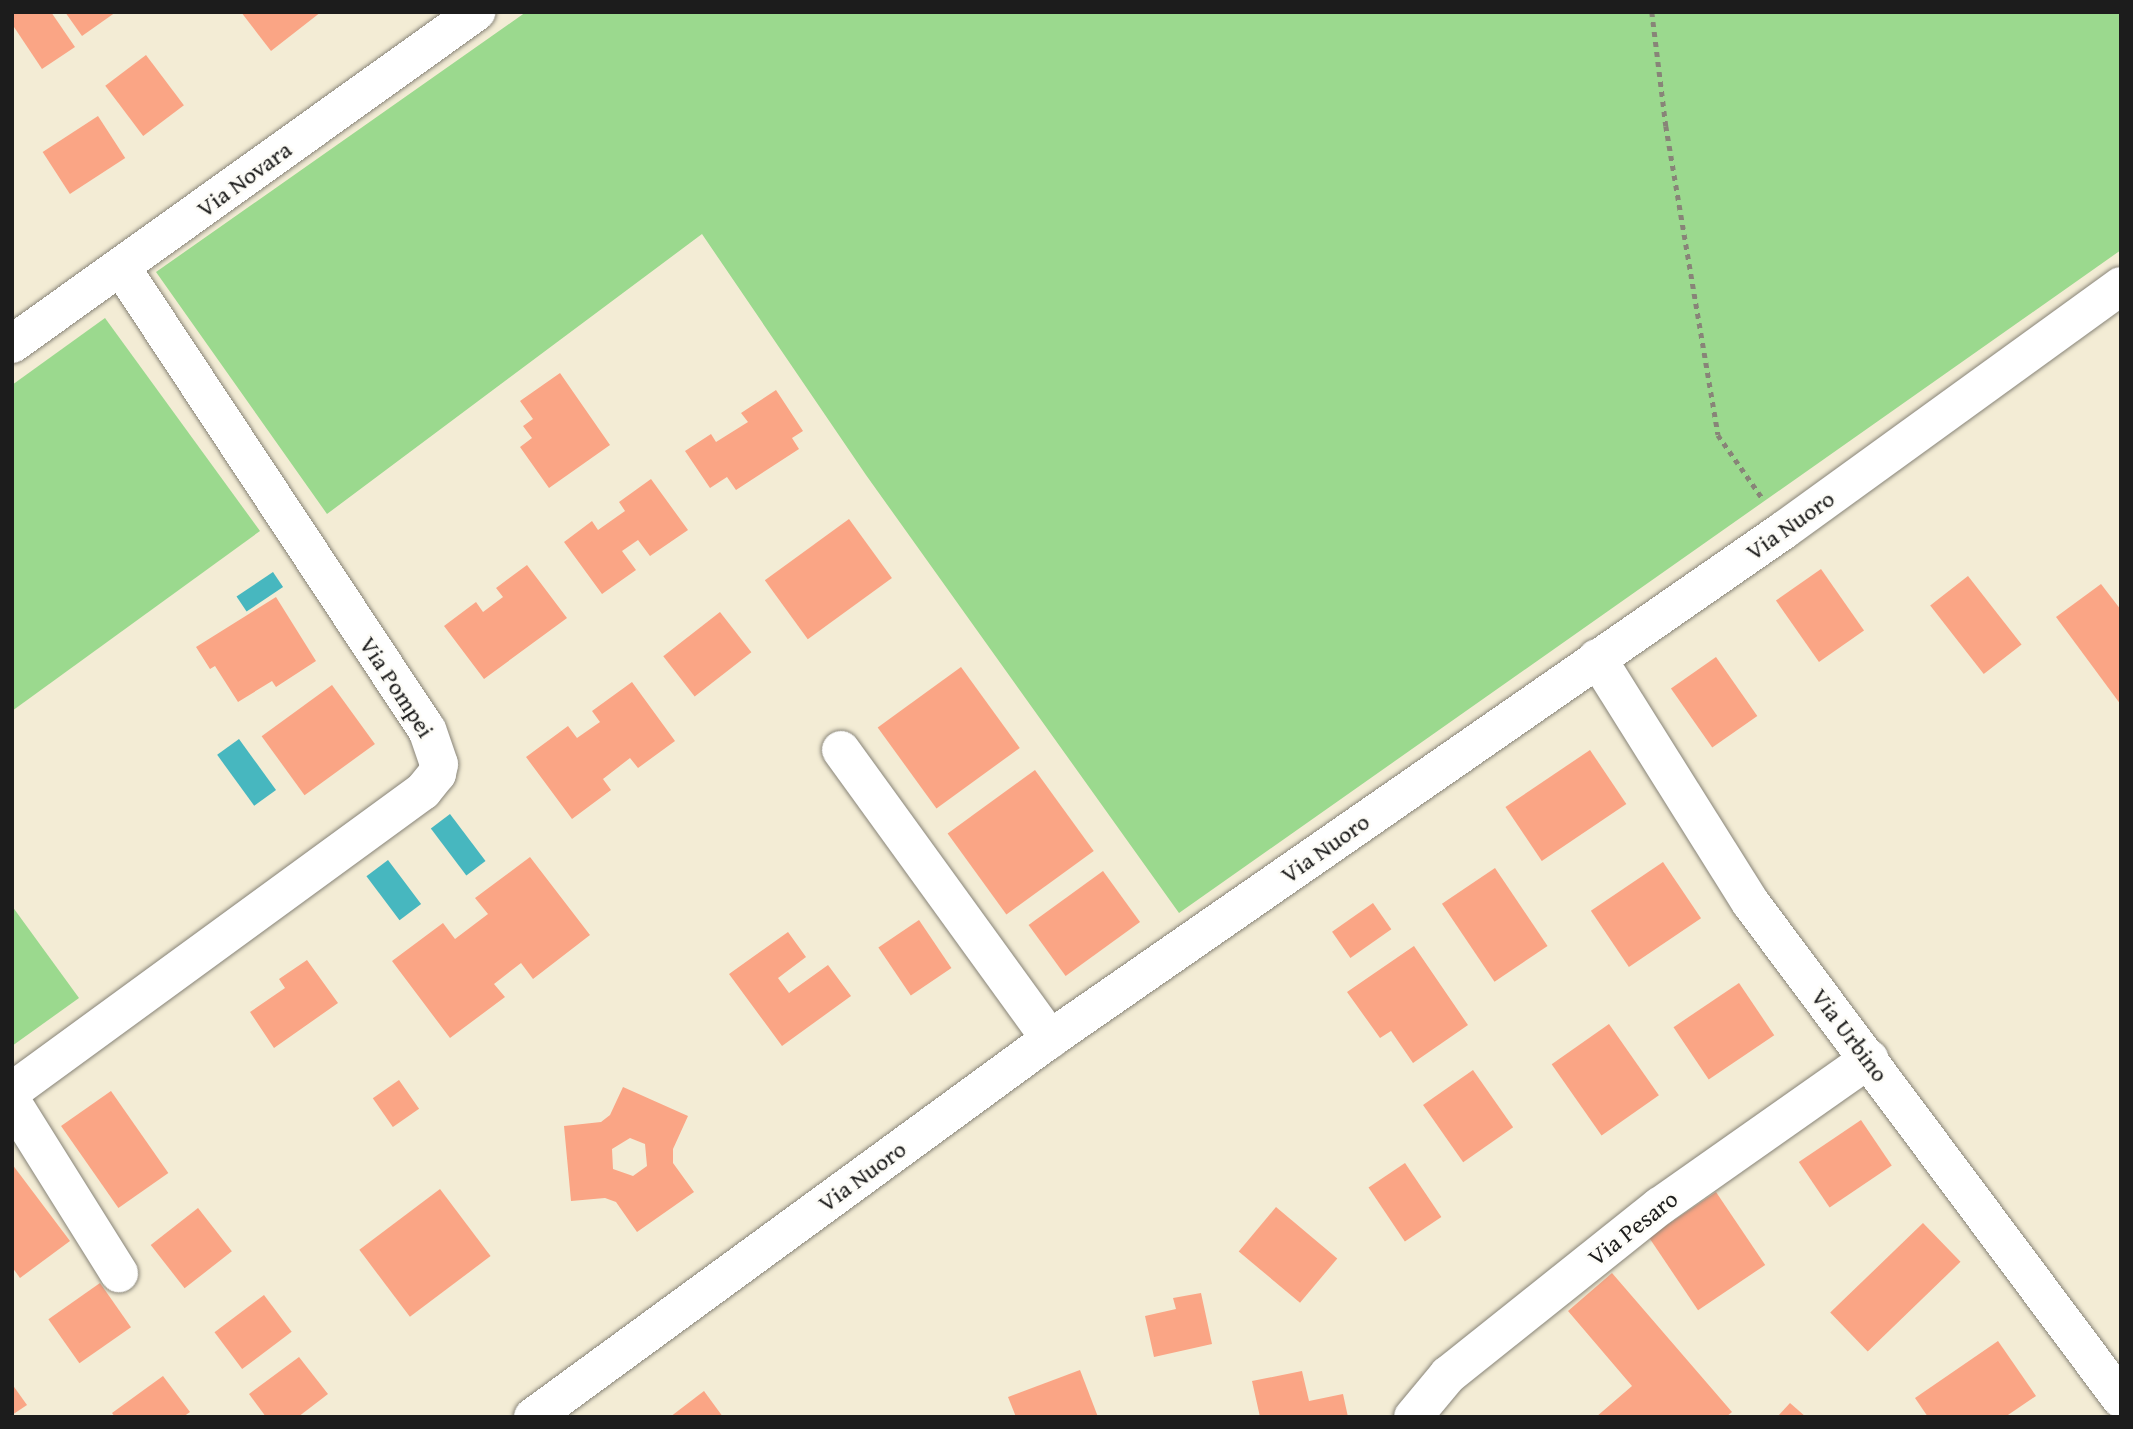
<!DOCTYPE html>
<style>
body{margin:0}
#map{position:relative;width:2133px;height:1429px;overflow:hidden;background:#f3ecd5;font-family:"Gentium Book Plus",serif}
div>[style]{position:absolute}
.green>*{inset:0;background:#9bd98e}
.water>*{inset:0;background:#47b7bf;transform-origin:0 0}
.building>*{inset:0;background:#faa585;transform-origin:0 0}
.path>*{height:4.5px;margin-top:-2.25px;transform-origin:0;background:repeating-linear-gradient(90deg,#888478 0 5px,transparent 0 10px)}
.roads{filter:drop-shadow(0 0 2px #888478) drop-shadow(0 0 2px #888478)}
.minor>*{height:38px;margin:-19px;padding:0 19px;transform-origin:19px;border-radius:19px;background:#fff}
span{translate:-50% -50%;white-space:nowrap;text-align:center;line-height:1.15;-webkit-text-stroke:5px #fdfcf7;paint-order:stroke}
.street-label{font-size:24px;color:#1c1c1c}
.frame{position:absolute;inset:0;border:14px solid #1c1c1c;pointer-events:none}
</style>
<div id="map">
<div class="green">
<i style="clip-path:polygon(526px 12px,2121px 12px,2121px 250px,1179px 913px,866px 475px,702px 234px,327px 514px,156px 272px)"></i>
<i style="clip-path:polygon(105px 318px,260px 531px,12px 711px,12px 385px)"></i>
<i style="clip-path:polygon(12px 906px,79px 998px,12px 1046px)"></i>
</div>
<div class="water">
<i style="left:273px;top:572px;width:18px;height:44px;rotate:56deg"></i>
<i style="left:239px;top:739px;width:63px;height:27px;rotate:54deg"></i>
<i style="left:450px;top:814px;width:59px;height:24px;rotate:53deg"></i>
<i style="left:388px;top:860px;width:55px;height:27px;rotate:53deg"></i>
</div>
<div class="building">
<i style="clip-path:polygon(12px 12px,51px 12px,75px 47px,42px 69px,12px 24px)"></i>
<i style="clip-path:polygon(65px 12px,116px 12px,82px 36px)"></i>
<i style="clip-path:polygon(241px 12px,321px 12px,271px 51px)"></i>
<i style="left:146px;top:55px;width:63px;height:51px;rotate:53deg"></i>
<i style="left:98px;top:116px;width:50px;height:66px;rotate:57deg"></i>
<i style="clip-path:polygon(560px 373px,610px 445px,549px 488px,520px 447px,532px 438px,523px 426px,533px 419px,520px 401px)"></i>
<i style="clip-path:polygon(776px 390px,803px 431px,792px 438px,799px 449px,736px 490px,727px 477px,710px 488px,685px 451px,711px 434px,716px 442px,748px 422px,741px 413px)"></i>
<i style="clip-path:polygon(651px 479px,688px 530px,650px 556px,638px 540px,622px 551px,636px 570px,602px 594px,564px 542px,592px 521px,598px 530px,625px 511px,619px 502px)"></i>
<i style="left:849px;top:519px;width:73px;height:104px;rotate:54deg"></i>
<i style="clip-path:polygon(527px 565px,567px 618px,484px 679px,444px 626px,476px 602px,483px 612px,503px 597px,496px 588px)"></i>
<i style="left:1821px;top:569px;width:75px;height:55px;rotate:55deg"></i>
<i style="left:1968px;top:576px;width:87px;height:48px;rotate:52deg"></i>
<i style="clip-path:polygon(2101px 584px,2121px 610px,2121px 705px,2056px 617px)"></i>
<i style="clip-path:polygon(276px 597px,316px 661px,276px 687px,272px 681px,238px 702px,215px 666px,210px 669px,196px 647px)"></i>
<i style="left:720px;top:612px;width:51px;height:72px;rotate:52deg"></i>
<i style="left:1716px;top:657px;width:72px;height:55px;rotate:55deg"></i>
<i style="left:961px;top:667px;width:100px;height:103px;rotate:54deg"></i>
<i style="clip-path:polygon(632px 682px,675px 741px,638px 768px,630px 758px,603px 779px,611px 790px,572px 819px,526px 757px,568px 726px,577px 738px,600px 722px,592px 711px)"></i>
<i style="left:332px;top:685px;width:73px;height:87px;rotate:54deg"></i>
<i style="left:1590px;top:750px;width:65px;height:102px;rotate:56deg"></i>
<i style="left:1035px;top:770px;width:100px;height:108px;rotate:54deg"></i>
<i style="clip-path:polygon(530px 857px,590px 935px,533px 979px,521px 963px,494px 984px,505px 997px,450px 1038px,392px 961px,443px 923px,455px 939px,488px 914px,475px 898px)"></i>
<i style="left:1663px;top:862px;width:68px;height:87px;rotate:56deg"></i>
<i style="left:1495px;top:868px;width:94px;height:64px;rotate:56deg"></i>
<i style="left:1103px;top:871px;width:63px;height:92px;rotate:54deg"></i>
<i style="left:1373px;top:903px;width:32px;height:50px;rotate:55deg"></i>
<i style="left:919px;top:920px;width:58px;height:49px;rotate:56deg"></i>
<i style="clip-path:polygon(788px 932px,806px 957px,778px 978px,789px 993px,828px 965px,851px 996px,782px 1046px,729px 974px)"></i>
<i style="clip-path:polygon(1414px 946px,1468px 1025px,1413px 1063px,1391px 1031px,1380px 1038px,1347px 992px)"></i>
<i style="clip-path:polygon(307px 960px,338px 1003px,274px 1048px,250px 1012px,285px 988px,279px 979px)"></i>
<i style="left:1739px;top:983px;width:63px;height:79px;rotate:56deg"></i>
<i style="left:1609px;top:1024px;width:87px;height:70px;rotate:55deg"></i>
<i style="left:1473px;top:1070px;width:70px;height:61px;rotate:55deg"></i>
<i style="left:399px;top:1080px;width:35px;height:32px;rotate:55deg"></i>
<i style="clip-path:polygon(evenodd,623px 1087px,688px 1116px,673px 1149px,673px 1163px,694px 1192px,637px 1232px,616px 1202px,605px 1198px,571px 1201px,564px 1126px,601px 1122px,610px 1115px,623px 1087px,630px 1138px,645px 1144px,647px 1166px,633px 1176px,613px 1169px,612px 1149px,630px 1138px)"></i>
<i style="left:111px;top:1091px;width:100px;height:61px;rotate:55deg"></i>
<i style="left:1861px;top:1120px;width:55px;height:75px;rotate:56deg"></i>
<i style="left:1405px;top:1163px;width:65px;height:44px;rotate:56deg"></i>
<i style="clip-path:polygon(12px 1164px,70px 1241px,20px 1278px,12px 1267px)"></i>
<i style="left:440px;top:1189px;width:84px;height:101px;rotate:53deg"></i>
<i style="left:1716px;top:1192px;width:88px;height:81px;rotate:56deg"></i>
<i style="left:1276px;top:1207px;width:80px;height:58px;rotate:40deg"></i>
<i style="left:198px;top:1208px;width:55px;height:60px;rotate:52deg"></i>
<i style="left:1923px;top:1223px;width:54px;height:129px;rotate:46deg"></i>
<i style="clip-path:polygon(1612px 1273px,1732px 1412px,1726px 1417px,1596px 1417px,1632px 1386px,1568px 1311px)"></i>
<i style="left:100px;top:1283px;width:54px;height:63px;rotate:55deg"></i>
<i style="clip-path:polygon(1201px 1293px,1212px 1344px,1154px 1357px,1145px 1316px,1176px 1309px,1173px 1298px)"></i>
<i style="left:264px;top:1295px;width:46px;height:62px;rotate:53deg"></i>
<i style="clip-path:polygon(1998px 1341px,2036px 1396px,2005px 1417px,1928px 1417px,1915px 1398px)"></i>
<i style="clip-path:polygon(299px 1357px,328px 1394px,298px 1417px,266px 1417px,249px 1394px)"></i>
<i style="clip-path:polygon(1080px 1370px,1098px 1417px,1016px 1417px,1008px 1397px)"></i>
<i style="clip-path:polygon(1302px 1371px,1309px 1401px,1343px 1394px,1348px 1417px,1260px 1417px,1252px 1381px)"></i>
<i style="clip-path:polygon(163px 1376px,190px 1412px,183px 1417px,115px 1417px,112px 1413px)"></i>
<i style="clip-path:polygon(12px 1384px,27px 1405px,12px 1415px)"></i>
<i style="clip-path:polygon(704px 1391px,723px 1417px,670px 1417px)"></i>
<i style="clip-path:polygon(1790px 1403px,1806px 1417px,1777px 1417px)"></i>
</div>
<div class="path">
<i style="left:1652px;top:12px;width:115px;rotate:83deg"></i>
<i style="left:1666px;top:126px;width:313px;rotate:80.4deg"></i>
<i style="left:1718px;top:435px;width:78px;rotate:54.9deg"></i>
</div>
<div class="roads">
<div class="minor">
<i style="left:12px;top:344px;width:571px;rotate:-35.58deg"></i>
<i style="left:1597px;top:658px;width:288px;rotate:57.9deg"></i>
<i style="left:1750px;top:902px;width:620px;rotate:53.26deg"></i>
<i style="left:841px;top:750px;width:357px;rotate:54.1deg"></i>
<i style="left:12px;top:1091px;width:509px;rotate:-36.13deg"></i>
<i style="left:423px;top:791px;width:22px;rotate:-51deg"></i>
<i style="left:437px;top:774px;width:10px;rotate:-79deg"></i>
<i style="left:439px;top:764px;width:36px;rotate:-109deg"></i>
<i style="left:427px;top:730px;width:555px;rotate:-123.46deg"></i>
<i style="left:12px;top:1102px;width:202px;rotate:58deg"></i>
<i style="left:533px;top:1417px;width:640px;rotate:-36.17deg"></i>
<i style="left:1050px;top:1039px;width:893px;rotate:-34.74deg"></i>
<i style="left:1784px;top:530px;width:416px;rotate:-35.9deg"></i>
<i style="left:1413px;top:1417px;width:55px;rotate:-50.2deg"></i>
<i style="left:1448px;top:1375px;width:271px;rotate:-38.6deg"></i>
<i style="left:1660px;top:1206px;width:256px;rotate:-35.1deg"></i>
</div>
</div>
<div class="street-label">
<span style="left:244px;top:179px;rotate:-36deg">Via Novara</span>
<span style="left:1790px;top:525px;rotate:-35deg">Via Nuoro</span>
<span style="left:397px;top:687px;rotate:57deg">Via Pompei</span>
<span style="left:1325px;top:848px;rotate:-35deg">Via Nuoro</span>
<span style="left:1850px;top:1035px;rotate:53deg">Via Urbino</span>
<span style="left:862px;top:1176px;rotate:-36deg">Via Nuoro</span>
<span style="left:1633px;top:1228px;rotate:-38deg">Via Pesaro</span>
</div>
<div class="frame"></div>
</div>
